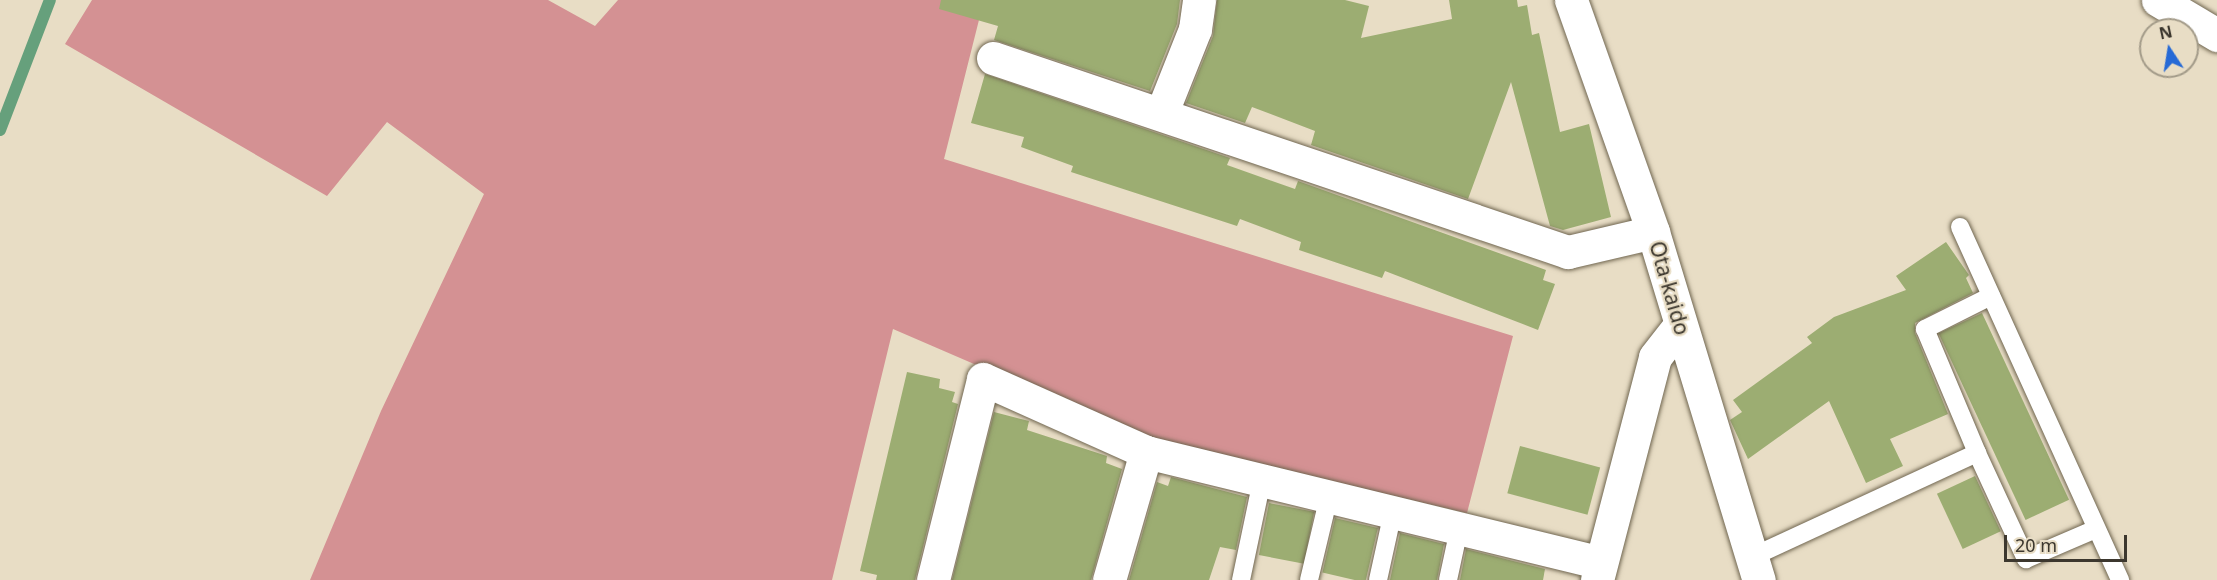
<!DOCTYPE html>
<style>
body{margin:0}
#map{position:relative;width:2217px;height:580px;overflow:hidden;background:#e8ddc5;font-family:"Noto Sans",sans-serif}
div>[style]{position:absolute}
.forest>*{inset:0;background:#d49193}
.stream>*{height:12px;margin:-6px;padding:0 6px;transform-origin:6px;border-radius:6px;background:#66a07c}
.building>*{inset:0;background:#9cad72;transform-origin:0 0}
.roads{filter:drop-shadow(0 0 2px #706650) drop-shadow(0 0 2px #706650)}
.service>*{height:18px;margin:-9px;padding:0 9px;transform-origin:9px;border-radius:9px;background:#fff}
.minor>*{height:33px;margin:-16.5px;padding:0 16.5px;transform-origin:16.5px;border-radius:16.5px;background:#fff}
span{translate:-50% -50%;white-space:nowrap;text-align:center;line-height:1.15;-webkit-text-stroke:4.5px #e8ddc5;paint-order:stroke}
.street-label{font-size:21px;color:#3c372e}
.north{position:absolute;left:2139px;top:18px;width:60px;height:60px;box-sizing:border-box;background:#e8ddc5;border:2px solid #a39b89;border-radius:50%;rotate:348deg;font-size:16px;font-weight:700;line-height:24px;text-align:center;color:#3c372e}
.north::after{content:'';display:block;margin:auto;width:21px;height:27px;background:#266ad6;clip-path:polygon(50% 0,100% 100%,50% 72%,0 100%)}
.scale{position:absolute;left:2004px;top:535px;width:123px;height:27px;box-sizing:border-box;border:3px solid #3c372e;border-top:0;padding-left:8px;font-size:18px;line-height:21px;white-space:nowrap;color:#3c372e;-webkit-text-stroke:4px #e8ddc5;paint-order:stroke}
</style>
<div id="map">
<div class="forest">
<i style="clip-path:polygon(92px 0,548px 0,595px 26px,618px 0,984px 0,944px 159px,1513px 336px,1467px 513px,1148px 439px,893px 329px,832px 580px,310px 580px,381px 411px,484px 194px,387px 122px,327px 196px,65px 44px)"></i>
</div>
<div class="stream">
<i style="left:0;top:130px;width:139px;rotate:-69deg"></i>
</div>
<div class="building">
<i style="clip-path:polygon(941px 0,1180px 0,1177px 24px,1150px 91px,994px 40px,998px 26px,939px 9px)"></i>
<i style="clip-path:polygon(1217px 0,1345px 0,1369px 6px,1361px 38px,1452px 19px,1449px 0,1517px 0,1518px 7px,1527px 5px,1532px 35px,1539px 33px,1560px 132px,1589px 124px,1611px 217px,1563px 230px,1550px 226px,1511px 82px,1468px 199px,1311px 145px,1315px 131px,1252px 107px,1245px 123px,1186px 103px,1213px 36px)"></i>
<i style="clip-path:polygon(985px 74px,1230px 158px,1227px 165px,1295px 189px,1298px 181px,1546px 270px,1543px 280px,1555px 284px,1538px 330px,1385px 271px,1382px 278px,1299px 250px,1301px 242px,1240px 219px,1237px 226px,1071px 172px,1073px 166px,1021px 147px,1024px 137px,971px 123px)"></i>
<i style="clip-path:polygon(1946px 242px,1969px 275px,1966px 278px,1973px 293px,1915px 323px,1915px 333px,1948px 414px,1890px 439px,1903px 466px,1866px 483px,1829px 401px,1748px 459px,1730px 420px,1742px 412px,1733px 400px,1812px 343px,1807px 337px,1834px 317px,1906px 290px,1896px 276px)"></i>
<i style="left:1982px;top:313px;width:206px;height:48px;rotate:65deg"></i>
<i style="clip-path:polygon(907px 372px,940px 379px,939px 388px,955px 392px,952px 402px,958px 404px,915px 580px,876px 580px,877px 575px,860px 571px)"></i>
<i style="clip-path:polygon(994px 412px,1029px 421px,1027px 430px,1107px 456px,1106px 463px,1122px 469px,1091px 580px,952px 580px)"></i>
<i style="left:1520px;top:446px;width:83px;height:49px;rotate:15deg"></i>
<i style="left:1975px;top:476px;width:61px;height:42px;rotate:65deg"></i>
<i style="clip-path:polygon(1171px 477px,1247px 497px,1236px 550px,1220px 547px,1209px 580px,1129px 580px,1157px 482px,1168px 486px)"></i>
<i style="left:1269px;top:503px;width:46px;height:53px;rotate:11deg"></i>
<i style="left:1335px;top:518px;width:44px;height:56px;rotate:13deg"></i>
<i style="clip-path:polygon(1400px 533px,1444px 544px,1437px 580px,1390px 580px)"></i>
<i style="clip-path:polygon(1466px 549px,1545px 569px,1543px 580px,1460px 580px)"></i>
</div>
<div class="roads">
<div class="service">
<i style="left:1960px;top:227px;width:388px;rotate:65.6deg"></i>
<i style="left:1991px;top:296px;width:74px;rotate:153.4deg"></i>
<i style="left:1925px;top:329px;width:134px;rotate:67.2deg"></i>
<i style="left:1977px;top:453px;width:117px;rotate:65.2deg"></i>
<i style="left:2026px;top:559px;width:76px;rotate:-23.2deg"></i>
<i style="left:1752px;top:557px;width:248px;rotate:-24.8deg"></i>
<i style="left:1241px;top:580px;width:102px;rotate:-78.1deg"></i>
<i style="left:1309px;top:580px;width:86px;rotate:-76.6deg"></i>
<i style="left:1378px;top:580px;width:70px;rotate:-77.6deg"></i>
<i style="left:1448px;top:580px;width:52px;rotate:-77.8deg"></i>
</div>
<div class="minor">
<i style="left:1571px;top:0;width:246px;rotate:70.5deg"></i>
<i style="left:1653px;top:232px;width:364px;rotate:73.1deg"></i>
<i style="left:2158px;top:0;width:69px;rotate:30.7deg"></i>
<i style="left:993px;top:58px;width:607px;rotate:18.64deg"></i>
<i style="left:1568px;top:252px;width:87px;rotate:-13.2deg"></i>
<i style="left:1162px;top:112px;width:89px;rotate:-68.3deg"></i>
<i style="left:1195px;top:29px;width:29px;rotate:-82deg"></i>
<i style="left:1146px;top:452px;width:468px;rotate:13.7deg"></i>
<i style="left:933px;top:580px;width:207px;rotate:-76deg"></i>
<i style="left:983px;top:379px;width:179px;rotate:24.1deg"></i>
<i style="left:1146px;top:452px;width:133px;rotate:106.1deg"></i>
<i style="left:1597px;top:580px;width:230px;rotate:-75.4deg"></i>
<i style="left:1655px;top:357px;width:41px;rotate:-52deg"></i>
</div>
</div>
<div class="street-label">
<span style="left:1670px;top:288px;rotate:74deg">Ota-kaido</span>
</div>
<div class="north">N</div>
<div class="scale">20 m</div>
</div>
